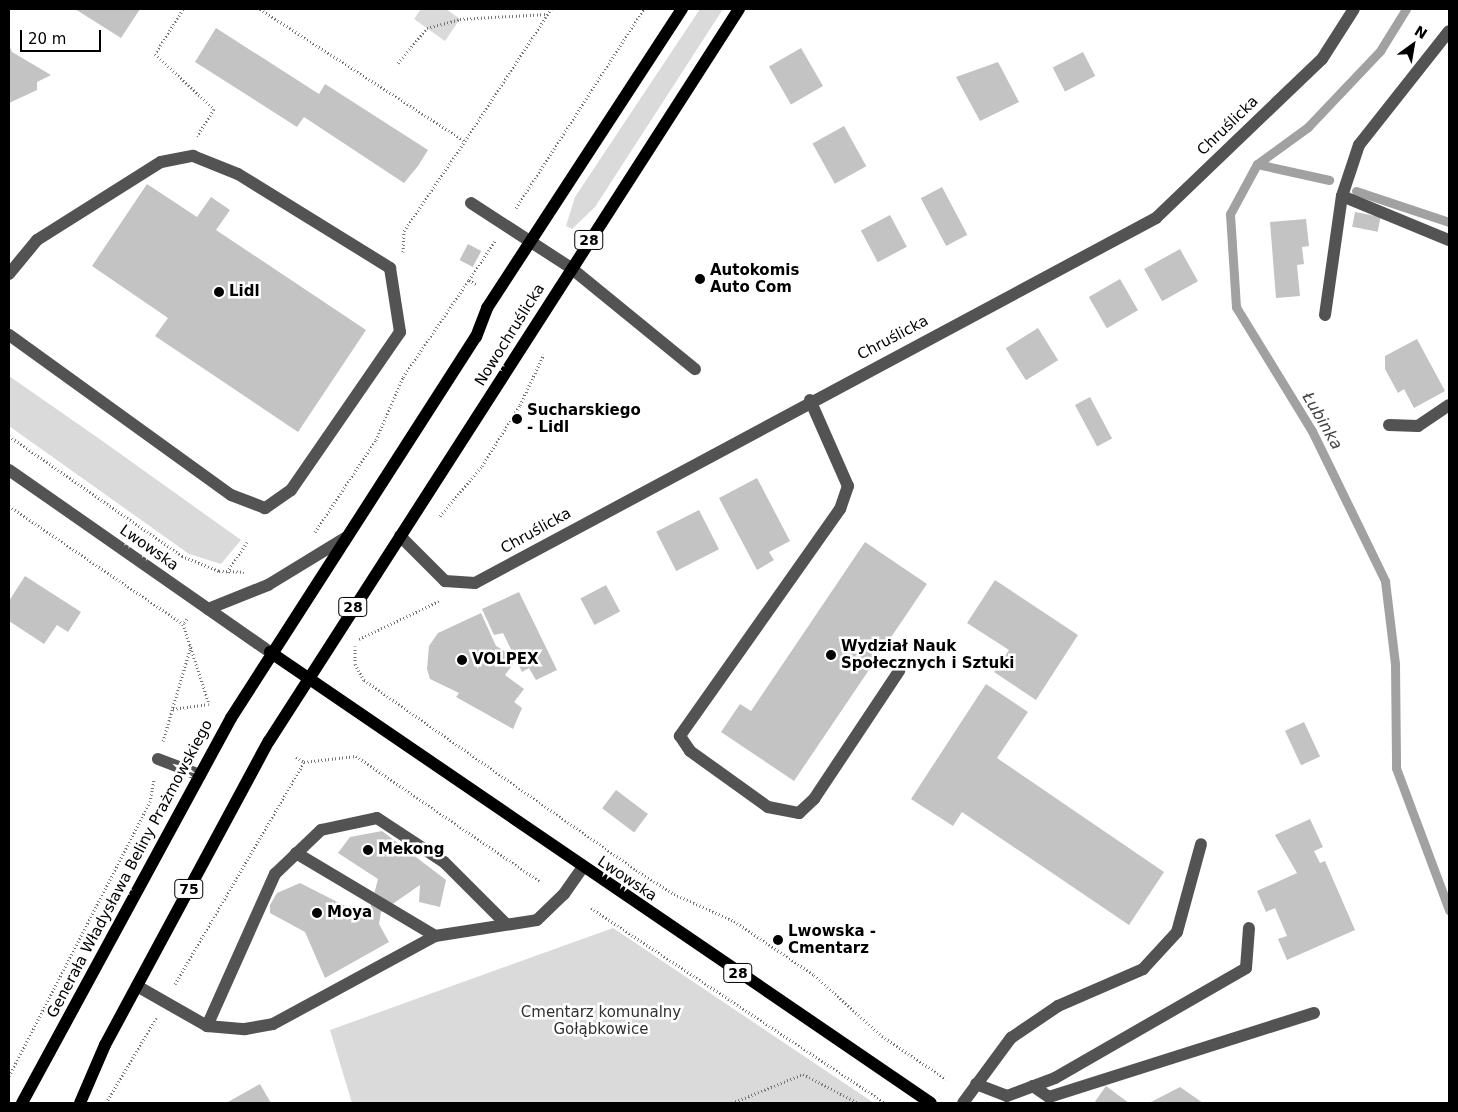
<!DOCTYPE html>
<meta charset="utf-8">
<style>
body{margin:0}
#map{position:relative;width:1458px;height:1112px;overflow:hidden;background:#fff;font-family:"DejaVu Sans",sans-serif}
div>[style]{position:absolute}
.green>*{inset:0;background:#dadada}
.stream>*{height:9px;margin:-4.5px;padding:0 4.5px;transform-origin:4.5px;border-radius:4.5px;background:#a1a1a1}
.building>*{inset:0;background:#c3c3c3;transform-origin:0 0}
.path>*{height:3px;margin-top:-1.5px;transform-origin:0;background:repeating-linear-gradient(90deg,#757575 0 1px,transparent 0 3.5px)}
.minor>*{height:12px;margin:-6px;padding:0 6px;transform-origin:6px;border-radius:6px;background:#535353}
.major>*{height:12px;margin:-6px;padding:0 6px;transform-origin:6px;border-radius:6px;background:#000}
.dots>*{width:14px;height:14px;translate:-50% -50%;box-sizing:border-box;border:2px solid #fff;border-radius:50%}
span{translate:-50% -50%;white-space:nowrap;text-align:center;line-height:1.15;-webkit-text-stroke:5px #fff;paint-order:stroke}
.shield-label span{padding:1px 4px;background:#fff;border:1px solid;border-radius:4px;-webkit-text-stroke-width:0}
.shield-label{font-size:14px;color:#000;font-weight:700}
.street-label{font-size:15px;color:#000}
.poi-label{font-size:15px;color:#000;font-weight:700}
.left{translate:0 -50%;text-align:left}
.park-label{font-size:15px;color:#313131}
.water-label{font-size:16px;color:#424242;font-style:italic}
.frame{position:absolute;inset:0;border:10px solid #000;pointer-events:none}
.north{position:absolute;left:1388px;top:20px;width:50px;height:50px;-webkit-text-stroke:4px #fff;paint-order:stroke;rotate:32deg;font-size:14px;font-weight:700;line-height:20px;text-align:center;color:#000}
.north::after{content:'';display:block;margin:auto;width:18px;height:22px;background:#000;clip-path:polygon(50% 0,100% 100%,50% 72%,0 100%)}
.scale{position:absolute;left:20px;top:30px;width:81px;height:22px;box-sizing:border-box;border:2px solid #000;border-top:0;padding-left:6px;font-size:15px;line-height:18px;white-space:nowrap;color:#000;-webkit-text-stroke:4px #fff;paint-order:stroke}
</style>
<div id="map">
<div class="green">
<i style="clip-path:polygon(421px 9px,446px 9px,460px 19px,445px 41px,414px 19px)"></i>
<i style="clip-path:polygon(700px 9px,723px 9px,595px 207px,572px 229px,566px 226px,575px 197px)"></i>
<i style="clip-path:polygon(9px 376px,101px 440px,241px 540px,221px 564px,189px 554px,9px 426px)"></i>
<i style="clip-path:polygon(613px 928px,874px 1103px,352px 1103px,330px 1030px)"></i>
</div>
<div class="stream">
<i style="left:1406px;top:9px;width:49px;rotate:121.8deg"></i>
<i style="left:1380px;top:51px;width:105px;rotate:133.5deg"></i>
<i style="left:1308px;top:127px;width:63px;rotate:144deg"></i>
<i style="left:1257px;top:164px;width:57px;rotate:118.4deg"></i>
<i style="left:1230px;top:214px;width:93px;rotate:86.3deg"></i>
<i style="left:1236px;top:307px;width:145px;rotate:58.5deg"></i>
<i style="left:1312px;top:431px;width:167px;rotate:64deg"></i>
<i style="left:1385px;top:581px;width:84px;rotate:83.1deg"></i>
<i style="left:1395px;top:664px;width:104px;rotate:89.4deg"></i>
<i style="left:1396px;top:768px;width:152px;rotate:69.5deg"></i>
<i style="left:1257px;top:164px;width:74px;rotate:12.5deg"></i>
<i style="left:1356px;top:191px;width:98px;rotate:18.4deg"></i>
</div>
<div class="building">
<i style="clip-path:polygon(75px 9px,140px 9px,121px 38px)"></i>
<i style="clip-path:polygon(216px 28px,319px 94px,325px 84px,428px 150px,418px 166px,404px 183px,304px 117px,297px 127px,195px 62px)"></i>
<i style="clip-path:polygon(9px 45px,12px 52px,51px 75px,37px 82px,37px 90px,9px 103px)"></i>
<i style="left:801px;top:48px;width:44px;height:37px;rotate:60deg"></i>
<i style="left:1083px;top:52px;width:27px;height:34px;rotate:63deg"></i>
<i style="clip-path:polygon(998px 62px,1019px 102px,980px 121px,956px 77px)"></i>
<i style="left:844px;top:126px;width:46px;height:36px;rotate:61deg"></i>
<i style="clip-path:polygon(147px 184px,197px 217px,211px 197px,230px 210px,216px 230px,366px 330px,298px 432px,155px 336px,168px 318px,92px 266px)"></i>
<i style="left:942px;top:187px;width:54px;height:24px;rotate:62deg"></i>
<i style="left:1355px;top:212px;width:26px;height:15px;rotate:11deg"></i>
<i style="left:890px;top:215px;width:36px;height:33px;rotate:62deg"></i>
<i style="clip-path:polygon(1306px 219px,1309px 246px,1302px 247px,1304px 264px,1297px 265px,1300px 296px,1276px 298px,1270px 222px)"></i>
<i style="left:468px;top:244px;width:15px;height:18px;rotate:28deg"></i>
<i style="left:1180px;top:249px;width:37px;height:41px;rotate:61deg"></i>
<i style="left:1120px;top:279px;width:36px;height:36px;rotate:60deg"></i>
<i style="left:1038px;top:328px;width:38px;height:38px;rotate:58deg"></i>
<i style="clip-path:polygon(1417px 339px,1445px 391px,1414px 408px,1404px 389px,1398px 393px,1385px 369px,1385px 356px)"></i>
<i style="left:1090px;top:397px;width:47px;height:17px;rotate:62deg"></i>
<i style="clip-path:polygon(757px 478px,790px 541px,769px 552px,774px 560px,757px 570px,719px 498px)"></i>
<i style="left:699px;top:510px;width:44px;height:48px;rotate:63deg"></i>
<i style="clip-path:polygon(865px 542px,927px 584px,794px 781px,721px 732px,740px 704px,751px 711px)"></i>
<i style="clip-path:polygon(25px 576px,81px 612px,68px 632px,57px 625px,44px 644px,9px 621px,9px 601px)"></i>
<i style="clip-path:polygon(995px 580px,1078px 635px,1036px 700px,994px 672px,1009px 650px,967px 623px)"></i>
<i style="left:606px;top:585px;width:30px;height:29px;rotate:62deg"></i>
<i style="clip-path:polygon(519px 592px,557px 670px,536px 680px,529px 668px,522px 672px,503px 633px,494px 635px,482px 609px)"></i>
<i style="clip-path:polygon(481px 613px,496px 646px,508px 653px,513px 664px,505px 675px,524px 689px,514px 702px,522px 708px,513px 729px,456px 697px,459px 693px,430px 679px,427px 669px,429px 646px,438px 633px)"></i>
<i style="clip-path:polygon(986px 684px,1028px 712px,997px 758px,1164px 872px,1129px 925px,962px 812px,953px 826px,911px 799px)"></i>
<i style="left:1304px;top:722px;width:38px;height:21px;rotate:65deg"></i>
<i style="left:616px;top:790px;width:40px;height:23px;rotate:37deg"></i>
<i style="clip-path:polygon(1310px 819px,1323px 847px,1314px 851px,1320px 863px,1325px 861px,1355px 930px,1287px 960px,1278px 939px,1287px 936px,1275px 908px,1266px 912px,1257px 891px,1297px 873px,1275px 835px)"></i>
<i style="clip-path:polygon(382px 831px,446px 880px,440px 907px,419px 902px,420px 885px,381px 912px,379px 924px,389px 942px,325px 978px,305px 932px,270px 913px,270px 905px,277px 893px,300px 883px,357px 912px,371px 906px,378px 879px,338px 853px,350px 837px)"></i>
<i style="clip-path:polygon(260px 1084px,271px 1103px,226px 1103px)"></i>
<i style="clip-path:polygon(1106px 1086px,1129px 1103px,1094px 1103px)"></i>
<i style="clip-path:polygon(1180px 1087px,1203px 1103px,1149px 1103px)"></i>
</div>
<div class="path">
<i style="left:183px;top:9px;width:53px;rotate:121.9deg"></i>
<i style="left:155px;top:54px;width:81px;rotate:43deg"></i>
<i style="left:214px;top:109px;width:32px;rotate:122deg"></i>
<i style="left:260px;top:9px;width:244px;rotate:32.8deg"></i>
<i style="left:465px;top:141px;width:158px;rotate:-56.9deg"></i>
<i style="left:398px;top:63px;width:45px;rotate:-50.4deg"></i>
<i style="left:427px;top:28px;width:34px;rotate:-15deg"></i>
<i style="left:460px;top:19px;width:87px;rotate:-3.3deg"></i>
<i style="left:516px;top:208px;width:237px;rotate:-57.3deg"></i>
<i style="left:403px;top:252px;width:21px;rotate:-87deg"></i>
<i style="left:404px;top:231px;width:109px;rotate:-55.9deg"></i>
<i style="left:469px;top:280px;width:47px;rotate:-56.3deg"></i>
<i style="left:9px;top:436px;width:211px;rotate:34.7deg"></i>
<i style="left:182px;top:556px;width:40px;rotate:22deg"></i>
<i style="left:219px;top:571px;width:25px;rotate:2deg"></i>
<i style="left:9px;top:506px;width:210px;rotate:34.1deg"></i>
<i style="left:440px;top:516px;width:65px;rotate:-50deg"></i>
<i style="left:482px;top:466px;width:72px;rotate:-58.1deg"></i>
<i style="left:520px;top:405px;width:56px;rotate:-64.8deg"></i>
<i style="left:315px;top:532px;width:110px;rotate:-56.5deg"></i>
<i style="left:376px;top:440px;width:69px;rotate:-66.8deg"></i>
<i style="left:403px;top:377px;width:117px;rotate:-55.8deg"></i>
<i style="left:469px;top:280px;width:10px;rotate:29deg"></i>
<i style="left:227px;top:572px;width:36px;rotate:-56deg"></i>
<i style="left:187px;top:619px;width:6px;rotate:129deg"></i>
<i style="left:183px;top:624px;width:84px;rotate:72deg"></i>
<i style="left:359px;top:639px;width:89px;rotate:-25.4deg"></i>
<i style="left:355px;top:646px;width:18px;rotate:90deg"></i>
<i style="left:355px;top:664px;width:18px;rotate:61deg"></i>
<i style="left:364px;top:680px;width:332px;rotate:34.9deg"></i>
<i style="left:636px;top:870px;width:45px;rotate:32.3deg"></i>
<i style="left:674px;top:894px;width:66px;rotate:24.2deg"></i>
<i style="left:734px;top:921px;width:97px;rotate:34deg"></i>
<i style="left:814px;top:975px;width:91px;rotate:41.9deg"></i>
<i style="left:882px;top:1036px;width:77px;rotate:33.9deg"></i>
<i style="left:173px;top:709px;width:36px;rotate:-8deg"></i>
<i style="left:163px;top:741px;width:99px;rotate:-73.6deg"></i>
<i style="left:296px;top:757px;width:9px;rotate:32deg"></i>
<i style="left:304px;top:762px;width:52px;rotate:-6.6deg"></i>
<i style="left:356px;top:756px;width:222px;rotate:34.3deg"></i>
<i style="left:591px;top:908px;width:354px;rotate:33.5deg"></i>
<i style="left:175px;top:984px;width:257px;rotate:-59.8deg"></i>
<i style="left:9px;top:1076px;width:308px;rotate:-62.8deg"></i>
<i style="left:150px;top:802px;width:23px;rotate:-80deg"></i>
<i style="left:106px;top:1103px;width:99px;rotate:-59.5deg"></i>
<i style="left:732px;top:1103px;width:77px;rotate:-22.2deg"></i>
<i style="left:803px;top:1074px;width:62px;rotate:27.8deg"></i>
</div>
<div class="minor">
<i style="left:1342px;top:196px;width:116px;rotate:22.4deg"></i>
<i style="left:471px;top:203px;width:119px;rotate:33deg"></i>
<i style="left:571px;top:268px;width:160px;rotate:39.2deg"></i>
<i style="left:9px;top:274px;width:44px;rotate:-50.5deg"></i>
<i style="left:37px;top:240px;width:146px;rotate:-32.2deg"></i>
<i style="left:161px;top:162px;width:33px;rotate:-11deg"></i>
<i style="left:193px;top:156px;width:48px;rotate:21.8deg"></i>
<i style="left:238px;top:174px;width:179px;rotate:31.7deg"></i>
<i style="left:390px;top:268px;width:65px;rotate:81.1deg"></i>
<i style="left:400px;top:332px;width:192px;rotate:124.6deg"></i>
<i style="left:291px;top:490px;width:32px;rotate:145deg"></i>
<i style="left:265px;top:508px;width:36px;rotate:-159deg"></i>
<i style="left:231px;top:495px;width:274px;rotate:-144.2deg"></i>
<i style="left:1325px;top:315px;width:120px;rotate:-81.9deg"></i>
<i style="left:1342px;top:196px;width:54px;rotate:-71.6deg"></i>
<i style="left:1359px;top:145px;width:145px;rotate:-51.7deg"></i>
<i style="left:810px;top:400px;width:94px;rotate:66.2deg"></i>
<i style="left:848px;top:486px;width:24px;rotate:109deg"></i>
<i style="left:840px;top:509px;width:278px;rotate:125.2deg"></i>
<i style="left:680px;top:736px;width:18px;rotate:56deg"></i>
<i style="left:690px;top:751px;width:96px;rotate:35.7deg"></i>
<i style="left:768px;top:807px;width:32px;rotate:11deg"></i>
<i style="left:799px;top:813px;width:21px;rotate:-43deg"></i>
<i style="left:814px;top:799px;width:154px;rotate:-56.4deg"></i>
<i style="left:1389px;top:425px;width:29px;rotate:2deg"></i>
<i style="left:1418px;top:426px;width:37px;rotate:-34deg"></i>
<i style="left:9px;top:470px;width:318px;rotate:34.9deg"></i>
<i style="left:400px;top:536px;width:64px;rotate:45deg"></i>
<i style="left:445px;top:581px;width:30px;rotate:4deg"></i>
<i style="left:475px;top:583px;width:773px;rotate:-28.19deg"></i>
<i style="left:1156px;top:218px;width:230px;rotate:-43.8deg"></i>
<i style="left:1322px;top:59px;width:59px;rotate:-57.4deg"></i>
<i style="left:208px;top:609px;width:65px;rotate:-21.8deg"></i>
<i style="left:268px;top:585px;width:90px;rotate:-31.4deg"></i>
<i style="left:158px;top:759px;width:45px;rotate:20.9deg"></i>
<i style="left:296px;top:853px;width:162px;rotate:30.8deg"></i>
<i style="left:137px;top:986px;width:81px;rotate:29.7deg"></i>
<i style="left:207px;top:1026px;width:38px;rotate:5deg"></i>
<i style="left:245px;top:1029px;width:28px;rotate:-10deg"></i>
<i style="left:273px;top:1024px;width:184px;rotate:-28.5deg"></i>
<i style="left:435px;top:936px;width:103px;rotate:-8.9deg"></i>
<i style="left:537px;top:920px;width:37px;rotate:-44deg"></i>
<i style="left:564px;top:894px;width:32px;rotate:-55deg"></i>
<i style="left:207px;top:1026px;width:167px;rotate:-65.9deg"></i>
<i style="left:275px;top:874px;width:64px;rotate:-43.7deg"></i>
<i style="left:321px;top:830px;width:57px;rotate:-12.1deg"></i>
<i style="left:377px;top:818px;width:80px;rotate:33.3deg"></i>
<i style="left:444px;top:862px;width:88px;rotate:45deg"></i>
<i style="left:976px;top:1084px;width:33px;rotate:21deg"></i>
<i style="left:1007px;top:1096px;width:51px;rotate:-20.6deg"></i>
<i style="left:1055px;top:1078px;width:220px;rotate:-29.9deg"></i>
<i style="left:1246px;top:968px;width:40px;rotate:-85.7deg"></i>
<i style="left:1033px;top:1086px;width:19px;rotate:35deg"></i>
<i style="left:1049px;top:1097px;width:278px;rotate:-17.6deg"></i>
<i style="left:963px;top:1103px;width:81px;rotate:-53.6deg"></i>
<i style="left:1011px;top:1038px;width:57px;rotate:-34.2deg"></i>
<i style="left:1058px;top:1006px;width:93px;rotate:-23.5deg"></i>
<i style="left:1143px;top:969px;width:50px;rotate:-47.4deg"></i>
<i style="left:1177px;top:932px;width:91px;rotate:-74.7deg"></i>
</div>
<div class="major">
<i style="left:270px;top:652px;width:800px;rotate:34.31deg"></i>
<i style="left:22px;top:1103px;width:438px;rotate:-61.5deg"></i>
<i style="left:231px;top:718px;width:453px;rotate:-57.3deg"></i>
<i style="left:476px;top:337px;width:31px;rotate:-69deg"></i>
<i style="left:487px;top:308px;width:357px;rotate:-56.9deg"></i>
<i style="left:80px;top:1103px;width:63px;rotate:-66.7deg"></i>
<i style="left:105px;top:1045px;width:345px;rotate:-61.7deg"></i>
<i style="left:269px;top:741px;width:870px;rotate:-57.3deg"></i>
</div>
<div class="dots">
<i style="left:700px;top:279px;background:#000"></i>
<i style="left:219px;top:292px;background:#000"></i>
<i style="left:517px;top:419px;background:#000"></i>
<i style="left:831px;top:655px;background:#000"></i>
<i style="left:462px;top:660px;background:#000"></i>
<i style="left:368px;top:850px;background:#000"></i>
<i style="left:317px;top:913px;background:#000"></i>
<i style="left:778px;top:940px;background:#000"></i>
</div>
<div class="shield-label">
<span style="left:589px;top:240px">28</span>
<span style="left:353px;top:607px">28</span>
<span style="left:189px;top:889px">75</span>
<span style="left:738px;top:973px">28</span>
</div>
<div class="street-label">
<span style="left:1228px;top:126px;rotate:-44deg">Chruślicka</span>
<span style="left:510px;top:335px;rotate:-58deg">Nowochruślicka</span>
<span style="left:893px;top:338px;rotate:-28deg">Chruślicka</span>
<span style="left:536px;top:531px;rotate:-29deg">Chruślicka</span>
<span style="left:149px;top:548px;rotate:35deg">Lwowska</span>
<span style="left:130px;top:869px;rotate:-62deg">Generała Władysława Beliny Prażmowskiego</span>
<span style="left:627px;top:879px;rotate:34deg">Lwowska</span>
</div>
<div class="poi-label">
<span class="left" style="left:710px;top:279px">Autokomis<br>Auto Com</span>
<span class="left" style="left:229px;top:292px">Lidl</span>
<span class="left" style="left:527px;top:419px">Sucharskiego<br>- Lidl</span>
<span class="left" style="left:841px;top:655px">Wydział Nauk<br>Społecznych i Sztuki</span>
<span class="left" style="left:472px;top:660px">VOLPEX</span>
<span class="left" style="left:378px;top:850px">Mekong</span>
<span class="left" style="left:327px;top:913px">Moya</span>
<span class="left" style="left:788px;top:940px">Lwowska -<br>Cmentarz</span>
</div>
<div class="park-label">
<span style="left:601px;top:1021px">Cmentarz komunalny<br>Gołąbkowice</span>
</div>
<div class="water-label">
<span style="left:1322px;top:421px;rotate:60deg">Łubinka</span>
</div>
<div class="frame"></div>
<div class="north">N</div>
<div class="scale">20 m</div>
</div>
